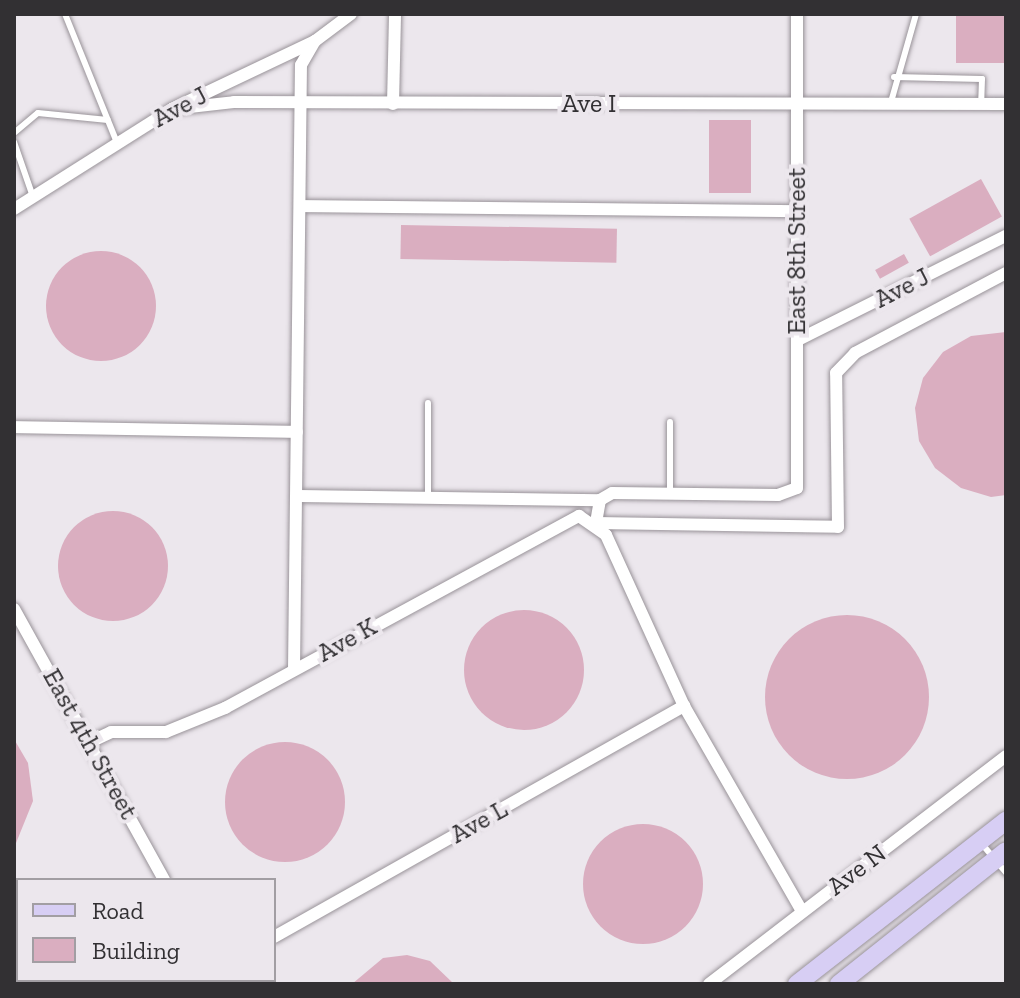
<!DOCTYPE html>
<style>
body{margin:0}
#map{position:relative;width:1020px;height:998px;overflow:hidden;background:#ece7ed;font-family:"Zilla Slab",serif}
div>[style]{position:absolute}
.building>*{inset:0;background:#daaec0;transform-origin:0 0}
.round{border-radius:50%}
.roads{filter:drop-shadow(0 0 2px #999399) drop-shadow(0 0 2px #999399)}
.service>*{height:6px;margin:-3px;padding:0 3px;transform-origin:3px;border-radius:3px;background:#fff}
.minor>*{height:12px;margin:-6px;padding:0 6px;transform-origin:6px;border-radius:6px;background:#fff}
.primary>*{height:18px;margin:-9px;padding:0 9px;transform-origin:9px;border-radius:9px;background:#d7cef4}
span{translate:-50% -50%;white-space:nowrap;text-align:center;line-height:1.15;-webkit-text-stroke:8px #ece7ed;paint-order:stroke}
.street-label{font-size:26px;color:#323033}
.frame{position:absolute;inset:0;border:16px solid #323033;pointer-events:none}
.legend{position:absolute;left:16px;top:878px;width:260px;height:104px;box-sizing:border-box;background:#ece7ed;border:2px solid #a29ea3;margin:0;padding:10px 14px;list-style:none;font-size:24px;color:#323033}
.legend li{display:flex;align-items:center;gap:16px;height:40px}
.legend b{width:40px;border:2px solid #a29ea3}
</style>
<div id="map">
<div class="building">
<i style="left:956px;top:14px;width:50px;height:49px"></i>
<i style="left:709px;top:120px;width:42px;height:73px"></i>
<i style="left:981px;top:179px;width:43px;height:82px;rotate:61deg"></i>
<i style="left:401px;top:225px;width:216px;height:34px;rotate:1deg"></i>
<i class="round" style="left:46px;top:251px;width:110px;height:110px"></i>
<i style="left:904px;top:254px;width:10px;height:33px;rotate:61deg"></i>
<i style="clip-path:polygon(1006px 332px,1006px 495px,991px 497px,961px 488px,935px 468px,919px 441px,915px 408px,923px 378px,943px 352px,971px 336px)"></i>
<i class="round" style="left:58px;top:511px;width:110px;height:110px"></i>
<i class="round" style="left:464px;top:610px;width:120px;height:120px"></i>
<i class="round" style="left:765px;top:615px;width:164px;height:164px"></i>
<i style="clip-path:polygon(14px 739px,28px 763px,33px 801px,14px 848px)"></i>
<i class="round" style="left:225px;top:742px;width:120px;height:120px"></i>
<i class="round" style="left:583px;top:824px;width:120px;height:120px"></i>
<i style="clip-path:polygon(407px 955px,430px 961px,454px 984px,352px 984px,383px 958px)"></i>
</div>
<div class="roads">
<div class="service">
<i style="left:65px;top:14px;width:139px;rotate:68deg"></i>
<i style="left:894px;top:77px;width:88px;rotate:1.3deg"></i>
<i style="left:982px;top:79px;width:25px;rotate:92deg"></i>
<i style="left:891px;top:102px;width:91px;rotate:-74.1deg"></i>
<i style="left:14px;top:133px;width:31px;rotate:-40deg"></i>
<i style="left:38px;top:113px;width:70px;rotate:5.7deg"></i>
<i style="left:14px;top:142px;width:58px;rotate:70.9deg"></i>
<i style="left:670px;top:422px;width:72px;rotate:90deg"></i>
<i style="left:428px;top:498px;width:95px;rotate:-90deg"></i>
<i style="left:982px;top:844px;width:38px;rotate:50deg"></i>
</div>
<div class="minor">
<i style="left:393px;top:104px;width:90px;rotate:-88.7deg"></i>
<i style="left:172px;top:109px;width:62px;rotate:-6.4deg"></i>
<i style="left:234px;top:102px;width:772px;rotate:0.15deg"></i>
<i style="left:301px;top:206px;width:496px;rotate:0.6deg"></i>
<i style="left:14px;top:209px;width:187px;rotate:-32.3deg"></i>
<i style="left:172px;top:109px;width:158px;rotate:-25.4deg"></i>
<i style="left:315px;top:41px;width:45px;rotate:-36.9deg"></i>
<i style="left:798px;top:340px;width:233px;rotate:-26.6deg"></i>
<i style="left:14px;top:427px;width:283px;rotate:1deg"></i>
<i style="left:299px;top:496px;width:301px;rotate:0.8deg"></i>
<i style="left:600px;top:500px;width:23px;rotate:100deg"></i>
<i style="left:596px;top:523px;width:242px;rotate:0.9deg"></i>
<i style="left:838px;top:527px;width:154px;rotate:-90.7deg"></i>
<i style="left:836px;top:373px;width:28px;rotate:-46deg"></i>
<i style="left:855px;top:353px;width:171px;rotate:-27.9deg"></i>
<i style="left:600px;top:500px;width:14px;rotate:-30deg"></i>
<i style="left:612px;top:493px;width:166px;rotate:0.7deg"></i>
<i style="left:778px;top:495px;width:20px;rotate:-20deg"></i>
<i style="left:797px;top:488px;width:474px;rotate:-90deg"></i>
<i style="left:14px;top:609px;width:310px;rotate:61deg"></i>
<i style="left:294px;top:670px;width:605px;rotate:-89.34deg"></i>
<i style="left:301px;top:65px;width:28px;rotate:-60deg"></i>
<i style="left:90px;top:742px;width:23px;rotate:-25deg"></i>
<i style="left:111px;top:732px;width:55px"></i>
<i style="left:166px;top:732px;width:64px;rotate:-22.1deg"></i>
<i style="left:225px;top:708px;width:403px;rotate:-28.5deg"></i>
<i style="left:579px;top:516px;width:33px;rotate:35deg"></i>
<i style="left:606px;top:535px;width:188px;rotate:65.5deg"></i>
<i style="left:684px;top:706px;width:237px;rotate:60.1deg"></i>
<i style="left:274px;top:937px;width:471px;rotate:-29.4deg"></i>
<i style="left:14px;top:970px;width:4px;rotate:27deg"></i>
<i style="left:40px;top:980px;width:44px"></i>
<i style="left:217px;top:980px;width:5px;rotate:53deg"></i>
<i style="left:709px;top:984px;width:374px;rotate:-37.5deg"></i>
</div>
<div class="primary">
<i style="left:797px;top:984px;width:265px;rotate:-38deg"></i>
<i style="left:839px;top:984px;width:213px;rotate:-38.5deg"></i>
</div>
</div>
<div class="street-label">
<span style="left:589px;top:104px">Ave I</span>
<span style="left:180px;top:107px;rotate:-28deg">Ave J</span>
<span style="left:797px;top:251px;rotate:-90deg">East 8th Street</span>
<span style="left:902px;top:288px;rotate:-27deg">Ave J</span>
<span style="left:347px;top:640px;rotate:-29deg">Ave K</span>
<span style="left:90px;top:744px;rotate:61deg">East 4th Street</span>
<span style="left:479px;top:822px;rotate:-29deg">Ave L</span>
<span style="left:857px;top:870px;rotate:-37deg">Ave N</span>
</div>
<div class="frame"></div>
<ul class="legend">
<li><b style="height:10px;background:#d7cef4"></b>Road</li>
<li><b style="height:22px;background:#daaec0"></b>Building</li>
</ul>
</div>
